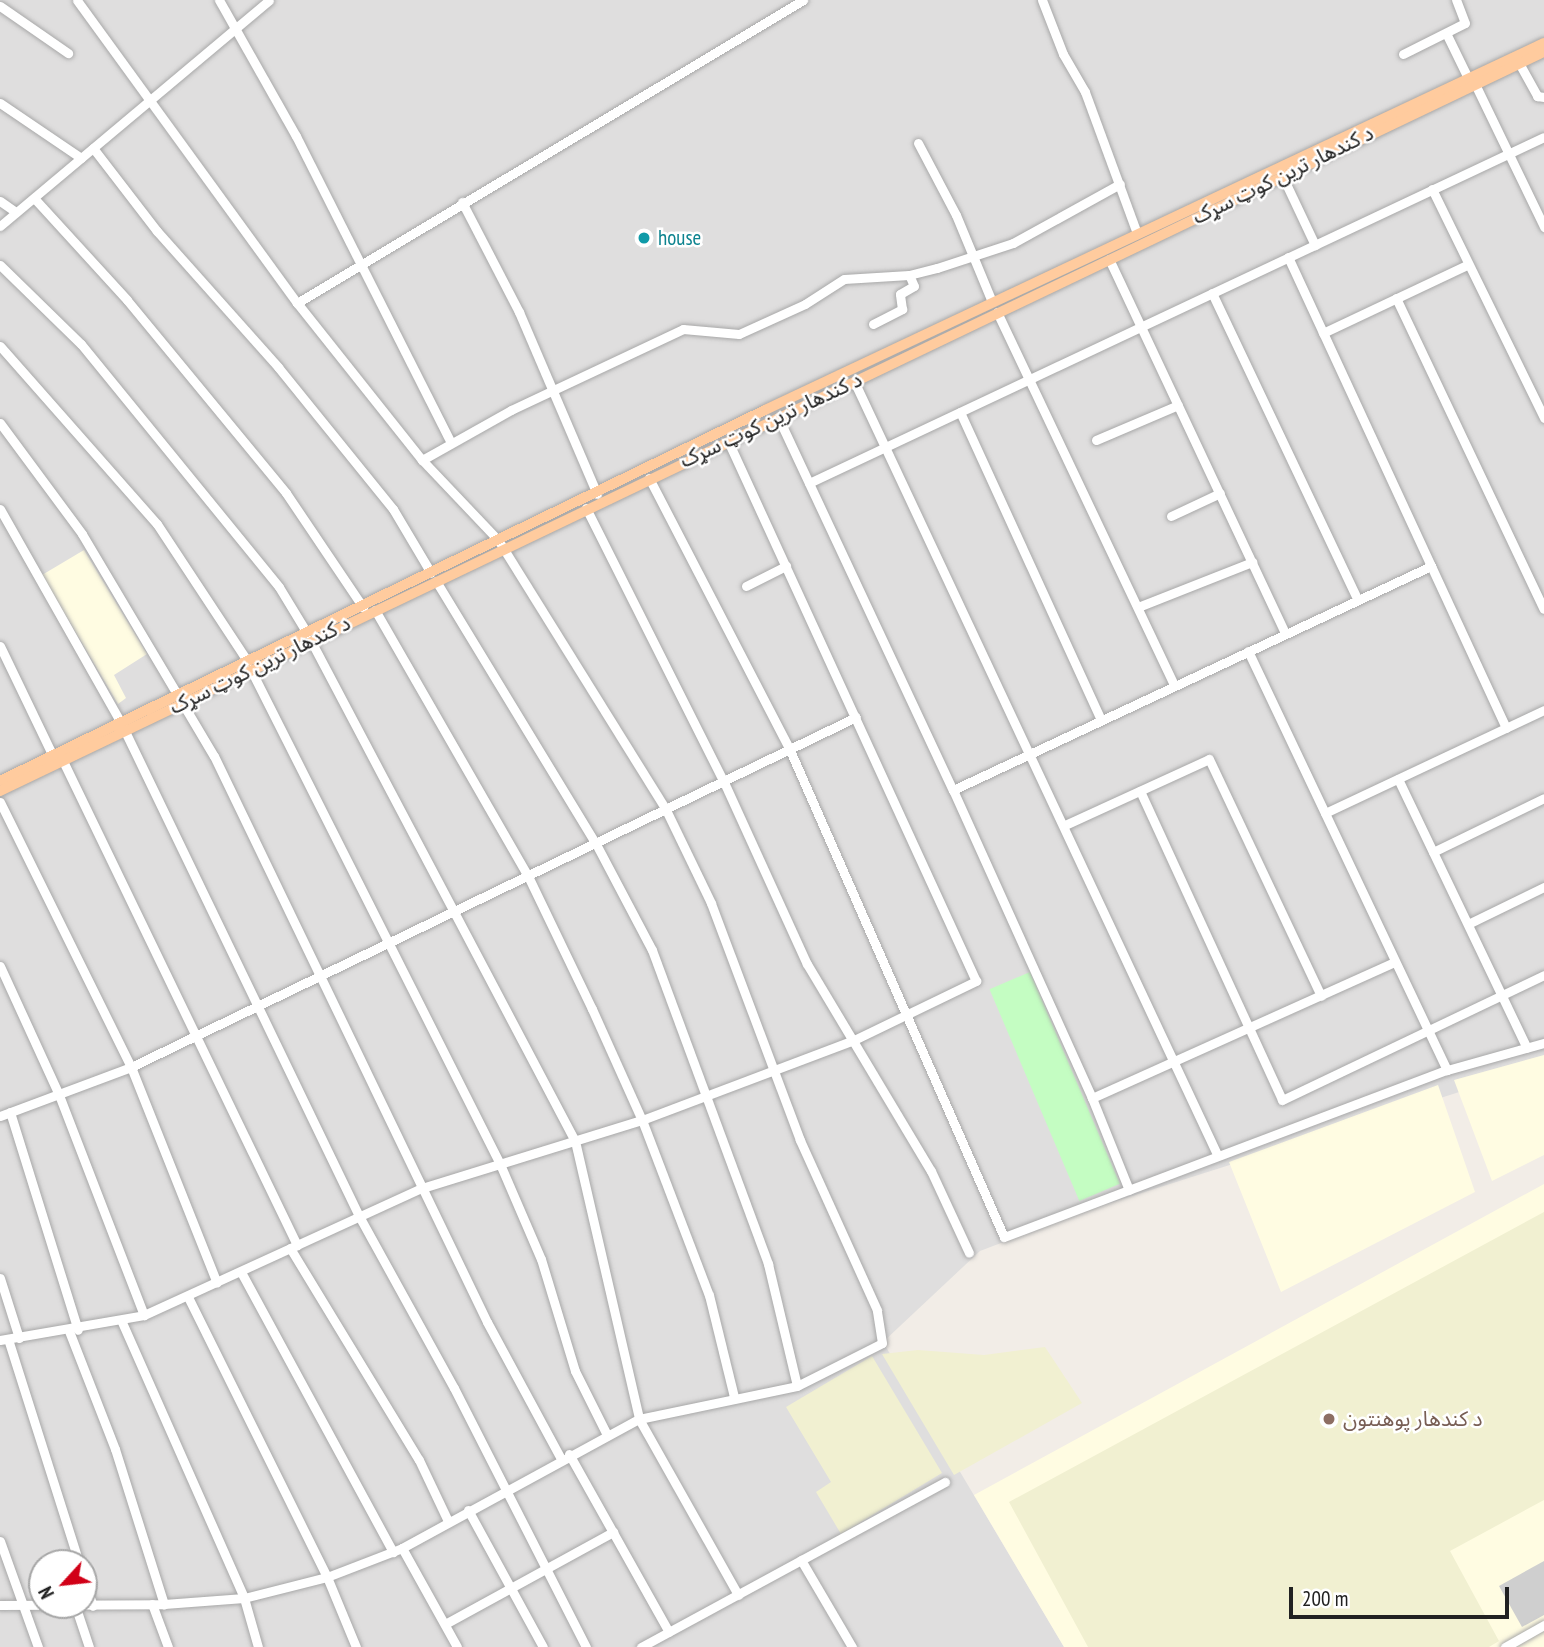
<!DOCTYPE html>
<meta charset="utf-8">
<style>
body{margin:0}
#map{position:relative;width:1544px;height:1647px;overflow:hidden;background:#f2ede7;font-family:"PT Sans Narrow","Noto Sans Arabic",sans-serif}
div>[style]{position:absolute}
.residential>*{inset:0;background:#dfdede}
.education>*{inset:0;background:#fffce2}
.religious>*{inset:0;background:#cfcfcf}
.farmland>*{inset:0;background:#f1f0d1}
.park>*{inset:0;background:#c4fdc2;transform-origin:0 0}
.roads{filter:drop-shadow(0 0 2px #a8a8a8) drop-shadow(0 0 2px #a8a8a8)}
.minor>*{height:9px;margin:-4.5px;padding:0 4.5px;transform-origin:4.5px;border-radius:4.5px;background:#fff}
.major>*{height:10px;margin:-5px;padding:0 5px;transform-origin:5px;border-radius:5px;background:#ffcb9e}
.dots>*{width:19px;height:19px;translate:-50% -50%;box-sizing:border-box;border:4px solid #fff;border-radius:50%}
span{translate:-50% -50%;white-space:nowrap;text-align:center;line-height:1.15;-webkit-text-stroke:5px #fff;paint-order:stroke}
.street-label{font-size:21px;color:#212121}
.culture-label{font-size:21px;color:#0d838f}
.left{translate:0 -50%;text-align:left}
.education-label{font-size:21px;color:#785e54}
.north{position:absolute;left:28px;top:1549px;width:70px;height:70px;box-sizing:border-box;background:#fff;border:2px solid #a6a6a6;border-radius:50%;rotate:243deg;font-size:19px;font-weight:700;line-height:28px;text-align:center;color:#212121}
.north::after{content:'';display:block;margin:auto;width:24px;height:32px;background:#d10017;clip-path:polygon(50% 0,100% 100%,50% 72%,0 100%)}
.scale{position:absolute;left:1289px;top:1587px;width:220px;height:32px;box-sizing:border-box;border:4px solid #212121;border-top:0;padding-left:9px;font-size:21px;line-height:24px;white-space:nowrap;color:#212121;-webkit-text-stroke:5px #fff;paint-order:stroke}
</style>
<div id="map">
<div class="residential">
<i style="clip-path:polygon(evenodd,0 0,1544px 0,1544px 1065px,1085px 1211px,980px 1251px,883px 1342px,1064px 1647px,0 1647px,0 0,42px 1563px,84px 1563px,84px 1605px,42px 1605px,42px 1563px)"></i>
</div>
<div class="education">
<i style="clip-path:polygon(84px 550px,147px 654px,114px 675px,126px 698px,118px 704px,42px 575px)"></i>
<i style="clip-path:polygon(1544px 1055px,1544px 1155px,1492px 1181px,1454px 1080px)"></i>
<i style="clip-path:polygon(1438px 1085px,1475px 1192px,1281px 1292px,1229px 1162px)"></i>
<i style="clip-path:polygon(1544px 1184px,1544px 1647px,1064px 1647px,974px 1495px)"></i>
</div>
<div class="religious">
<i style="clip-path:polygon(1544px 1561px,1544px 1615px,1522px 1627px,1499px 1586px)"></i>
</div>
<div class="farmland">
<i style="clip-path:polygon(1544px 1212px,1544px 1500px,1450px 1551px,1499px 1641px,1489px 1647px,1088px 1647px,1009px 1502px)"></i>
<i style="clip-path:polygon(1045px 1347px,1082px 1403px,954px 1475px,882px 1354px,918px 1350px,984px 1355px)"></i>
<i style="clip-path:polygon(872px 1356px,942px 1473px,841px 1534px,816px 1492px,831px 1482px,786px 1407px)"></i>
</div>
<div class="park">
<i style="left:1030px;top:972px;width:230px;height:44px;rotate:67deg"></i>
</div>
<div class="roads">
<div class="minor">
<i style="left:219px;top:0;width:156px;rotate:60.5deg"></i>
<i style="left:296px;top:136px;width:342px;rotate:63.2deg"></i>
<i style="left:1042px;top:0;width:58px;rotate:68.7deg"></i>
<i style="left:1063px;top:54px;width:44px;rotate:59.9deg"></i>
<i style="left:1085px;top:92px;width:150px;rotate:69.8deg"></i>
<i style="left:0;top:6px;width:83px;rotate:34.7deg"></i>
<i style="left:1446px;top:33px;width:50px;rotate:63.9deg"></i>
<i style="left:1403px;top:54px;width:69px;rotate:-26.6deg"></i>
<i style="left:1465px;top:23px;width:25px;rotate:-111deg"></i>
<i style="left:1519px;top:63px;width:38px;rotate:61deg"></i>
<i style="left:1537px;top:96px;width:7px;rotate:8deg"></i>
<i style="left:1475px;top:84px;width:159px;rotate:64.2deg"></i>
<i style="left:0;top:103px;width:98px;rotate:34.2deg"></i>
<i style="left:918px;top:143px;width:81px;rotate:62.2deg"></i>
<i style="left:956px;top:215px;width:94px;rotate:67.5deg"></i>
<i style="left:93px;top:148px;width:105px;rotate:52.4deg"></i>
<i style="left:157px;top:231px;width:182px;rotate:48.3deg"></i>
<i style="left:278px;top:367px;width:183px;rotate:51deg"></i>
<i style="left:393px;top:509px;width:74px;rotate:59.3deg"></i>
<i style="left:1280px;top:171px;width:82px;rotate:64.7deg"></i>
<i style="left:1432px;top:189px;width:255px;rotate:63.9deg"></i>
<i style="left:34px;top:198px;width:138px;rotate:47.6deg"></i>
<i style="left:127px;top:300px;width:250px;rotate:50.5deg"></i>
<i style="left:286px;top:493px;width:138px;rotate:56deg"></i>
<i style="left:0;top:201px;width:19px;rotate:35deg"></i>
<i style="left:462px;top:202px;width:124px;rotate:62.6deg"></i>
<i style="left:519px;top:312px;width:198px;rotate:66.8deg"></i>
<i style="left:0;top:226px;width:351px;rotate:-40deg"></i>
<i style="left:1288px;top:257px;width:519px;rotate:65.16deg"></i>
<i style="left:1109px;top:259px;width:413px;rotate:64.8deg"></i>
<i style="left:0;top:265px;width:113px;rotate:44.3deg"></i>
<i style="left:81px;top:344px;width:313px;rotate:50.8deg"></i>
<i style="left:279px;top:587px;width:54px;rotate:58.7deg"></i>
<i style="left:1212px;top:293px;width:339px;rotate:64.6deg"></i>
<i style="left:1396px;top:298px;width:344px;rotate:64.6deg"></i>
<i style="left:297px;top:303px;width:590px;rotate:-30.91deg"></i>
<i style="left:997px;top:312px;width:413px;rotate:64.6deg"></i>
<i style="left:873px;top:324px;width:33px;rotate:-27deg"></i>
<i style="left:902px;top:309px;width:15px;rotate:-98deg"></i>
<i style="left:900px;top:294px;width:16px;rotate:-30deg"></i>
<i style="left:914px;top:286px;width:12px;rotate:-114deg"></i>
<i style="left:1323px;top:333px;width:159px;rotate:-25.3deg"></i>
<i style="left:0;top:346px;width:237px;rotate:48.6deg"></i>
<i style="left:157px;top:524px;width:165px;rotate:56.6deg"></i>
<i style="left:854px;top:381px;width:854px;rotate:64.85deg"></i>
<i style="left:960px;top:412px;width:339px;rotate:65.4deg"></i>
<i style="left:778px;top:417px;width:412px;rotate:64.9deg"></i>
<i style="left:953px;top:790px;width:338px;rotate:65.7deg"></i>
<i style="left:1092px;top:1098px;width:99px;rotate:68.1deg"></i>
<i style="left:0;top:423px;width:138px;rotate:53.5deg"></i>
<i style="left:82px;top:534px;width:258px;rotate:59.3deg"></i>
<i style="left:214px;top:756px;width:628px;rotate:64.25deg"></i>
<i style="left:487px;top:1322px;width:156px;rotate:61.6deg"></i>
<i style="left:1096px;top:440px;width:89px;rotate:-23.1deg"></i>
<i style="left:422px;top:460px;width:102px;rotate:-29.3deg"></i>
<i style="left:511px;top:410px;width:190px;rotate:-25.2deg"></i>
<i style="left:683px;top:329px;width:56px;rotate:5.1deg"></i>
<i style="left:739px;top:334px;width:72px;rotate:-24.4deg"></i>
<i style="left:805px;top:304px;width:46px;rotate:-32.7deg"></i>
<i style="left:844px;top:279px;width:65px;rotate:-3.5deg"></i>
<i style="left:909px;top:275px;width:29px;rotate:-14deg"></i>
<i style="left:937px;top:268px;width:80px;rotate:-18.2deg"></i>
<i style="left:1013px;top:243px;width:122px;rotate:-28.9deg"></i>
<i style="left:649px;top:478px;width:304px;rotate:62.6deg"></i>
<i style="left:789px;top:748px;width:534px;rotate:66.27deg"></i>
<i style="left:1004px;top:1237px;width:473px;rotate:-20.7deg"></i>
<i style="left:1447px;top:1070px;width:101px;rotate:-15.6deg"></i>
<i style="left:809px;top:483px;width:812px;rotate:-25.21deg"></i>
<i style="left:586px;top:508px;width:305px;rotate:63.3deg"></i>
<i style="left:723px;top:780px;width:202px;rotate:65.5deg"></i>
<i style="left:807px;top:964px;width:241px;rotate:59.1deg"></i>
<i style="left:931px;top:1171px;width:90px;rotate:65.1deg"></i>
<i style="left:0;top:509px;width:246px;rotate:60.5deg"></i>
<i style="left:121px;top:723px;width:547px;rotate:64.23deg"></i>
<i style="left:359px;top:1216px;width:196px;rotate:61.1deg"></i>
<i style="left:454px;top:1388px;width:291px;rotate:63deg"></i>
<i style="left:1171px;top:516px;width:54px;rotate:-25.1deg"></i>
<i style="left:436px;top:581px;width:306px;rotate:58.7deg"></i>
<i style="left:595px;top:842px;width:122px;rotate:62.2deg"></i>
<i style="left:652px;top:950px;width:335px;rotate:69.7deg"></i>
<i style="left:768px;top:1264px;width:125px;rotate:76.6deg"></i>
<i style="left:746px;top:586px;width:45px;rotate:-26.6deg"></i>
<i style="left:1138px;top:607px;width:123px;rotate:-21.5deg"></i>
<i style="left:375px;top:610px;width:305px;rotate:60.1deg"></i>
<i style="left:527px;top:874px;width:150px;rotate:64.3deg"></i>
<i style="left:592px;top:1009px;width:122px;rotate:65.8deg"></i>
<i style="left:642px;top:1120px;width:187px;rotate:69.1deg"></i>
<i style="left:709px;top:1295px;width:105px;rotate:76.2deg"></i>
<i style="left:311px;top:641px;width:565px;rotate:62.17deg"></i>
<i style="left:575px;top:1141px;width:285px;rotate:77deg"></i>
<i style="left:639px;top:1419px;width:202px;rotate:60.6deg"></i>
<i style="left:0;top:646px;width:122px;rotate:64.3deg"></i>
<i style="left:1248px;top:651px;width:464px;rotate:64.6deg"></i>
<i style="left:251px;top:670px;width:553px;rotate:63.25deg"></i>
<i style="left:500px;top:1164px;width:103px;rotate:66.7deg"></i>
<i style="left:541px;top:1259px;width:117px;rotate:73.1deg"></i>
<i style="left:575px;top:1371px;width:72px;rotate:63.4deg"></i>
<i style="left:63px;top:761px;width:538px;rotate:64.2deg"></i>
<i style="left:1398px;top:779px;width:298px;rotate:64.4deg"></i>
<i style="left:953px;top:790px;width:528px;rotate:-25.11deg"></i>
<i style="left:1140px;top:791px;width:340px;rotate:65.3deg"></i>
<i style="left:1282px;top:1100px;width:290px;rotate:-25.5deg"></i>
<i style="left:0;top:802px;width:296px;rotate:63.7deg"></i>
<i style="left:131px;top:1067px;width:232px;rotate:68.3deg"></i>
<i style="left:1325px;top:813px;width:242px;rotate:-25.2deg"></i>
<i style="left:1065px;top:825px;width:158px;rotate:-24.6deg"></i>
<i style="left:1209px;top:759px;width:262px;rotate:64.7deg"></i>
<i style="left:1433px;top:852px;width:123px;rotate:-25.9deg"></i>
<i style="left:1468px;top:924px;width:85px;rotate:-26deg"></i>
<i style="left:0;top:966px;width:142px;rotate:65.4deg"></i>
<i style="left:59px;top:1095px;width:236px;rotate:68.9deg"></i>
<i style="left:1092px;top:1098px;width:331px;rotate:-24.2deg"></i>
<i style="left:10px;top:1112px;width:228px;rotate:72.7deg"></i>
<i style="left:0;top:1116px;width:140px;rotate:-20.5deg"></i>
<i style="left:131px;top:1067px;width:805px;rotate:-25.77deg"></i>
<i style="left:290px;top:1248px;width:248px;rotate:58.7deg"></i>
<i style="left:419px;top:1460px;width:68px;rotate:64.6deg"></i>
<i style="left:241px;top:1272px;width:319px;rotate:61.5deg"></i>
<i style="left:0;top:1278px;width:63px;rotate:72.4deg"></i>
<i style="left:188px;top:1297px;width:313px;rotate:63.6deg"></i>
<i style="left:327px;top:1577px;width:76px;rotate:67.5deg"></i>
<i style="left:121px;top:1320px;width:304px;rotate:66.1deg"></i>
<i style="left:244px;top:1598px;width:51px;rotate:74.1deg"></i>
<i style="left:69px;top:1331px;width:127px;rotate:68.7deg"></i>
<i style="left:115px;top:1449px;width:163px;rotate:72.5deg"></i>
<i style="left:8px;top:1339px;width:235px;rotate:72.4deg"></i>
<i style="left:0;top:1340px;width:146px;rotate:-9.8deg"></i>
<i style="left:144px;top:1315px;width:306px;rotate:-24.6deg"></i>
<i style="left:422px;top:1188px;width:230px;rotate:-17.2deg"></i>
<i style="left:642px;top:1120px;width:227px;rotate:-20.7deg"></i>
<i style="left:854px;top:1040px;width:136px;rotate:-25.8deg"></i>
<i style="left:976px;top:981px;width:594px;rotate:-114.67deg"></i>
<i style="left:569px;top:1454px;width:204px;rotate:60.7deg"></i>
<i style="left:468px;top:1510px;width:156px;rotate:61.3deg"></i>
<i style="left:0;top:1541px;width:113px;rotate:70.3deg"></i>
<i style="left:402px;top:1548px;width:113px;rotate:60.9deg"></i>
<i style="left:801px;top:1560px;width:101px;rotate:59.6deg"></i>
<i style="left:84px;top:1579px;width:28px;rotate:72deg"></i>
<i style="left:152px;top:1604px;width:46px;rotate:69.6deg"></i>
<i style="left:0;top:1605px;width:164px;rotate:-0.3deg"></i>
<i style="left:164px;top:1604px;width:80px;rotate:-4.3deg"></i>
<i style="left:244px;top:1598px;width:86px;rotate:-14.2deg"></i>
<i style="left:327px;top:1577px;width:80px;rotate:-21.1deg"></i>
<i style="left:402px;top:1548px;width:270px;rotate:-28.6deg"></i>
<i style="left:639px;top:1419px;width:161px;rotate:-11.8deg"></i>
<i style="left:797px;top:1386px;width:95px;rotate:-26.8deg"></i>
<i style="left:882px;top:1343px;width:33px;rotate:-99deg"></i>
<i style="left:877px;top:1310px;width:187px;rotate:-114.4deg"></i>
<i style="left:800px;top:1140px;width:253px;rotate:-110.6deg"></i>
<i style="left:711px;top:903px;width:106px;rotate:-115.8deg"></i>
<i style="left:665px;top:808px;width:314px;rotate:-121.9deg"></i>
<i style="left:499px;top:541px;width:112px;rotate:-133.5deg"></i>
<i style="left:422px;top:460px;width:201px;rotate:-128.5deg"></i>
<i style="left:297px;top:303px;width:374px;rotate:-126deg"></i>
<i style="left:75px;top:1605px;width:44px;rotate:71.6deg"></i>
<i style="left:445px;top:1624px;width:192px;rotate:-28.7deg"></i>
<i style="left:641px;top:1647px;width:346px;rotate:-28.5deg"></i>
<i style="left:1505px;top:1647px;width:45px;rotate:-29.4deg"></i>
</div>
<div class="major">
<i style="left:0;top:781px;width:850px;rotate:-25.87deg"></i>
<i style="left:765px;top:410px;width:861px;rotate:-25.23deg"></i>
<i style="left:0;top:791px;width:1712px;rotate:-25.58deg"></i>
</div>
</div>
<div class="dots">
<i style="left:644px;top:238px;background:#0f9aa8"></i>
<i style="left:1329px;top:1419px;background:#8d6e63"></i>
</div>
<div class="street-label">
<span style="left:1283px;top:175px;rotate:-26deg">د کندهار ترين کوټ سړک</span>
<span style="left:771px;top:420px;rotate:-25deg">د کندهار ترين کوټ سړک</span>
<span style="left:260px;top:665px;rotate:-26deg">د کندهار ترين کوټ سړک</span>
</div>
<div class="culture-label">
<span class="left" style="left:658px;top:238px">house</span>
</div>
<div class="education-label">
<span class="left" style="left:1343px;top:1419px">د کندهار پوهنتون</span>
</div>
<div class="north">N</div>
<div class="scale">200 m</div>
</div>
